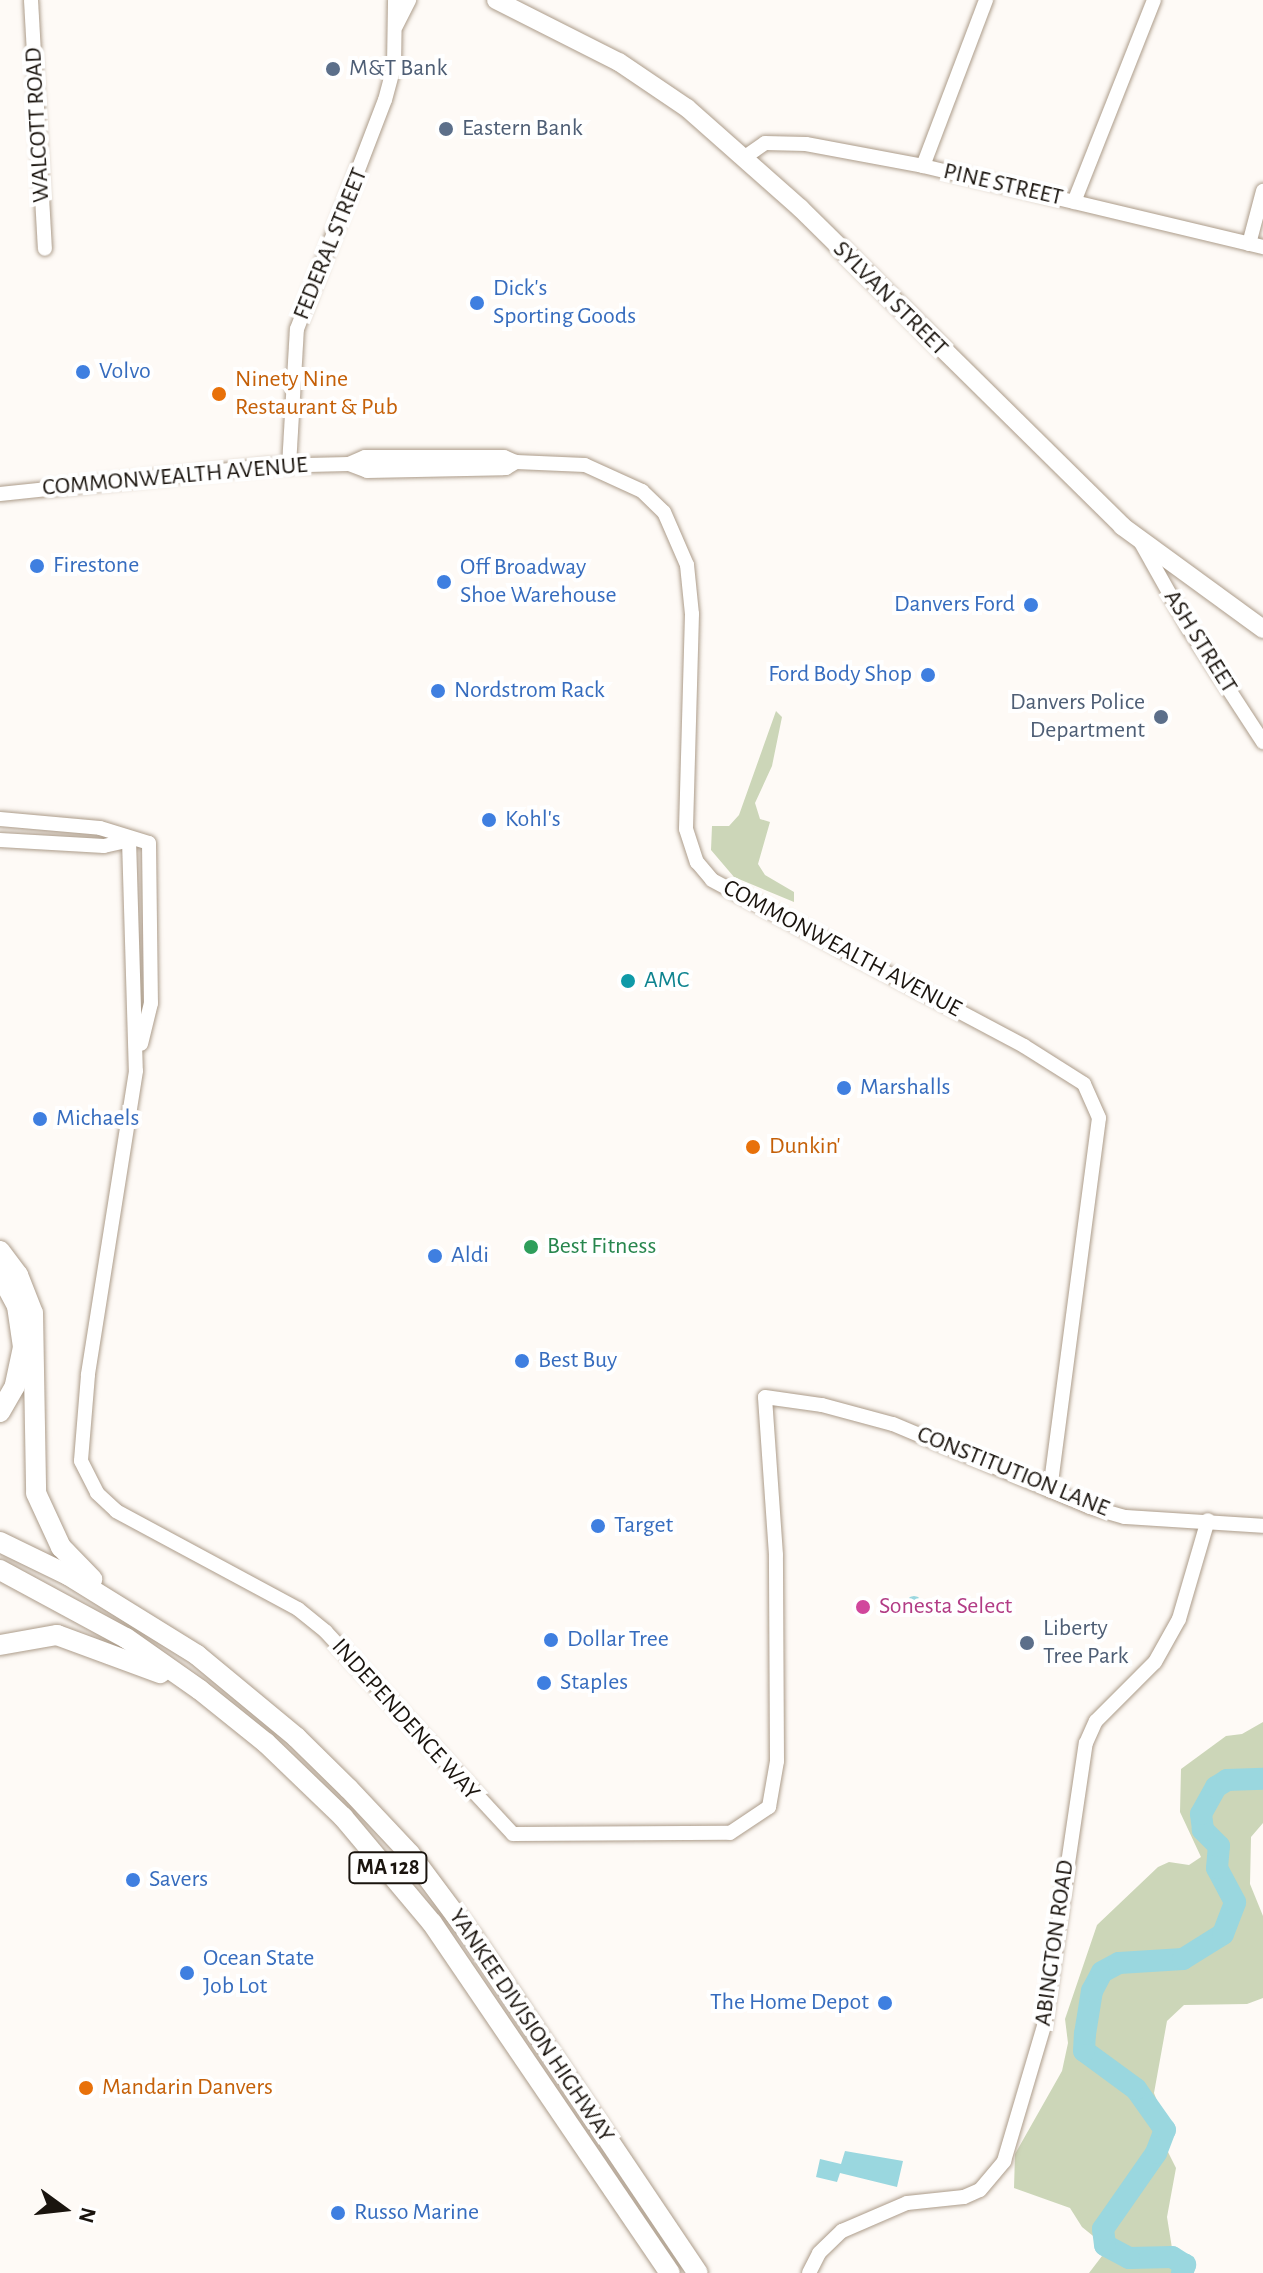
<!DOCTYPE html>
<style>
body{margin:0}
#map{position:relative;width:1263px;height:2273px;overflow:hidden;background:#fefaf6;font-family:"Alegreya Sans",sans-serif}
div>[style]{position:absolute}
.green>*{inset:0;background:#ccd6b8}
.water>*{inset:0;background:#9ad7df}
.round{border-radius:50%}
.river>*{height:22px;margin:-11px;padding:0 11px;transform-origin:11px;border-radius:11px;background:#9ad7df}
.roads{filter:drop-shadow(0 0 2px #ac9c8a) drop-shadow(0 0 2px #ac9c8a)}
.minor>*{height:14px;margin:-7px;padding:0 7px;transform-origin:7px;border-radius:7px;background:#fff}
.major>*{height:18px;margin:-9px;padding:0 9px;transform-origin:9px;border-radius:9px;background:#fff}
.highway>*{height:20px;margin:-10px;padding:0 10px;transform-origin:10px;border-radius:10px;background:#fff}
.dots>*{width:22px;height:22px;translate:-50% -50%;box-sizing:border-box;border:4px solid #fff;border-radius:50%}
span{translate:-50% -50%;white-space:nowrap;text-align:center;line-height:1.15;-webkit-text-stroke:8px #fff;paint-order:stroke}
.shield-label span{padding:2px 6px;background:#fff;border:2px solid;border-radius:6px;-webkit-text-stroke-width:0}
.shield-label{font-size:22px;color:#1a140e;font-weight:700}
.service-label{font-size:24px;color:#4e5e75}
.left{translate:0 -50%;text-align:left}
.right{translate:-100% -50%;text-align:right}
.street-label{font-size:24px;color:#1a140e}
.shop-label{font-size:24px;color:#366cbe}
.food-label{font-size:24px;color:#c56008}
.culture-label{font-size:24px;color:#0d838f}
.leisure-label{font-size:24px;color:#27864d}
.hotel-label{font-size:24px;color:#b23c85}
.north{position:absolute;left:24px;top:2169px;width:80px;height:80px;-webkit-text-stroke:6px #fff;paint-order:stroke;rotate:105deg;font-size:22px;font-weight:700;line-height:32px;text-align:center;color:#1a140e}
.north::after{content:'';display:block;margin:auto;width:28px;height:36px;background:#1a140e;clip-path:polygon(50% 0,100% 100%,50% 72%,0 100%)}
</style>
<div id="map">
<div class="green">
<i style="clip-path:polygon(776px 711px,782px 717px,772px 766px,755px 803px,760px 819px,770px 822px,758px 864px,765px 875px,794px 892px,794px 902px,734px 877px,711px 850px,712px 826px,729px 826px,739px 815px)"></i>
<i style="clip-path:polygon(1263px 1722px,1263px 1823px,1251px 1837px,1250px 1884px,1263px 1916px,1263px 1998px,1247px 2004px,1184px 2005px,1167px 2021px,1154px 2093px,1167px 2127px,1164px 2144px,1176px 2168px,1167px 2217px,1176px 2273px,1089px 2273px,1102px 2256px,1103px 2244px,1082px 2227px,1070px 2208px,1014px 2188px,1015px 2154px,1062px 2071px,1068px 2043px,1065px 2019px,1097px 1925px,1158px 1867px,1169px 1862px,1189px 1865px,1201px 1857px,1180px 1812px,1181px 1769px,1226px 1736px,1242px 1734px)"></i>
</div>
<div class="water">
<i class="round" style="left:905px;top:1596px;width:18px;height:18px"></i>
<i style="clip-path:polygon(845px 2151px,903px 2161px,897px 2187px,840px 2173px,837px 2182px,816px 2177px,820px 2159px,841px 2164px)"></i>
</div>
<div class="river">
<i style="left:1182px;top:2273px;width:9px;rotate:-69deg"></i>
<i style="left:1185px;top:2265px;width:15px;rotate:-148deg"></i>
<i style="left:1172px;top:2257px;width:43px;rotate:178.7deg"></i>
<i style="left:1129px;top:2258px;width:27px;rotate:-152deg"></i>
<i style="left:1105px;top:2245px;width:16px;rotate:-97deg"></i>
<i style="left:1103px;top:2229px;width:93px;rotate:-55.1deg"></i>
<i style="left:1156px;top:2153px;width:25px;rotate:-69deg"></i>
<i style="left:1165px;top:2130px;width:50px;rotate:-125.3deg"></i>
<i style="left:1136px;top:2089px;width:64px;rotate:-143.8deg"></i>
<i style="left:1084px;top:2051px;width:17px;rotate:-87deg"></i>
<i style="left:1085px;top:2034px;width:44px;rotate:-80.8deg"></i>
<i style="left:1092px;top:1991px;width:21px;rotate:-62deg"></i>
<i style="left:1102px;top:1972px;width:19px;rotate:-28deg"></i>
<i style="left:1119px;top:1963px;width:64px;rotate:-3.6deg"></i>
<i style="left:1183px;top:1959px;width:47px;rotate:-32deg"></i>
<i style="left:1223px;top:1934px;width:34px;rotate:-69deg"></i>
<i style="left:1235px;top:1902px;width:38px;rotate:-118deg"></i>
<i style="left:1217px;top:1868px;width:22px;rotate:-85deg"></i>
<i style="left:1219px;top:1846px;width:23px;rotate:-135deg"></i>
<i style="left:1203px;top:1830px;width:16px;rotate:-97deg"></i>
<i style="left:1201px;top:1814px;width:31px;rotate:-61deg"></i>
<i style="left:1216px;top:1787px;width:13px;rotate:-32deg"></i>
<i style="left:1227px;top:1780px;width:36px;rotate:-2deg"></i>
</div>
<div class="roads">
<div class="minor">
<i style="left:31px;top:0;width:249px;rotate:86.8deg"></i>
<i style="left:396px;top:26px;width:29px;rotate:-63deg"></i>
<i style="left:745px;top:157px;width:24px;rotate:-35deg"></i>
<i style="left:765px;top:143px;width:41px;rotate:1.4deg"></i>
<i style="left:806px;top:144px;width:119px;rotate:10.6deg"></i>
<i style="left:923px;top:166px;width:350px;rotate:13.4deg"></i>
<i style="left:923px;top:166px;width:178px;rotate:-69.2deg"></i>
<i style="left:1074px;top:202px;width:217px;rotate:-68.4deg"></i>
<i style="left:1249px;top:244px;width:55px;rotate:-75.2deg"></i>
<i style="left:349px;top:464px;width:17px;rotate:-24deg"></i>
<i style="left:365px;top:457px;width:139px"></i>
<i style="left:504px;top:457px;width:13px;rotate:23deg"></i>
<i style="left:516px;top:462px;width:69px;rotate:2.5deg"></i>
<i style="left:585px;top:465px;width:63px;rotate:24.5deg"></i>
<i style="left:642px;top:491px;width:30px;rotate:44deg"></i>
<i style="left:664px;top:512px;width:58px;rotate:66.5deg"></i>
<i style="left:687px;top:565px;width:49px;rotate:84.2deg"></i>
<i style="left:692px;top:614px;width:215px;rotate:91.6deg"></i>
<i style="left:686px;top:829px;width:35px;rotate:72deg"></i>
<i style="left:697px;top:862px;width:23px;rotate:50deg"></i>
<i style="left:712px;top:880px;width:353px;rotate:28deg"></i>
<i style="left:1024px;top:1046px;width:71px;rotate:32.3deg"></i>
<i style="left:1084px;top:1084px;width:37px;rotate:66deg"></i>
<i style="left:1099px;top:1118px;width:376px;rotate:97.5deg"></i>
<i style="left:289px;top:466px;width:137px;rotate:-86.7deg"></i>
<i style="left:297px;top:329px;width:245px;rotate:-69deg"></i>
<i style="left:385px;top:100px;width:35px;rotate:-75deg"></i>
<i style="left:394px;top:66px;width:66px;rotate:-89.1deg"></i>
<i style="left:0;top:494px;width:267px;rotate:-6deg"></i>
<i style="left:266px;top:466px;width:83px;rotate:-1.4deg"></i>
<i style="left:349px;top:464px;width:19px;rotate:21deg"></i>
<i style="left:367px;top:471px;width:139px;rotate:-1.2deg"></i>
<i style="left:506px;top:468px;width:12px;rotate:-31deg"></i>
<i style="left:1140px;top:541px;width:102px;rotate:60.7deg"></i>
<i style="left:1190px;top:630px;width:134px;rotate:56.9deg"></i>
<i style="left:0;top:819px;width:100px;rotate:5.1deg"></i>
<i style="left:100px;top:828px;width:51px;rotate:17deg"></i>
<i style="left:149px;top:843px;width:160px;rotate:89.3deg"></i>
<i style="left:151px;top:1003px;width:42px;rotate:103.7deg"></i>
<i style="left:0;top:840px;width:104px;rotate:3.3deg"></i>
<i style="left:104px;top:846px;width:26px;rotate:-13deg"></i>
<i style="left:129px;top:840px;width:231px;rotate:88.3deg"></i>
<i style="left:136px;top:1071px;width:308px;rotate:99deg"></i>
<i style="left:88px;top:1375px;width:86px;rotate:94.7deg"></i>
<i style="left:81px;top:1461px;width:36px;rotate:63deg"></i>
<i style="left:97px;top:1493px;width:26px;rotate:43deg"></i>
<i style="left:116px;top:1511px;width:207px;rotate:28.3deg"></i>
<i style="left:298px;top:1609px;width:36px;rotate:39deg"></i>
<i style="left:326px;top:1632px;width:275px;rotate:47.2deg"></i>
<i style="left:513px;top:1834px;width:217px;rotate:-0.3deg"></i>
<i style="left:730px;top:1833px;width:47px;rotate:-33.7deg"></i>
<i style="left:769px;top:1807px;width:47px;rotate:-80.1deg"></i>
<i style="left:777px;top:1761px;width:206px;rotate:-90.3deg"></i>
<i style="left:776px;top:1555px;width:158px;rotate:-94deg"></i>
<i style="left:765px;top:1397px;width:58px;rotate:8deg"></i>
<i style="left:822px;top:1405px;width:73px;rotate:15deg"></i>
<i style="left:893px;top:1424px;width:214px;rotate:22.8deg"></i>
<i style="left:1090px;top:1507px;width:36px;rotate:16deg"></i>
<i style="left:1125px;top:1517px;width:138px;rotate:3.7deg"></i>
<i style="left:809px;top:2273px;width:22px;rotate:-63deg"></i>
<i style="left:819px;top:2253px;width:32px;rotate:-44deg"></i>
<i style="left:842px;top:2231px;width:71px;rotate:-23.3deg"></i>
<i style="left:907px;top:2203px;width:57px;rotate:-6deg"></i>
<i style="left:964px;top:2197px;width:17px;rotate:-24deg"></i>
<i style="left:980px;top:2190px;width:38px;rotate:-50deg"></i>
<i style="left:1004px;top:2161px;width:141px;rotate:-73.5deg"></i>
<i style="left:1044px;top:2026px;width:286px;rotate:-81.6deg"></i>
<i style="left:1086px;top:1743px;width:24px;rotate:-66deg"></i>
<i style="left:1096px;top:1721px;width:83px;rotate:-45deg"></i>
<i style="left:1155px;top:1662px;width:49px;rotate:-60.8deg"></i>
<i style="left:1179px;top:1619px;width:103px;rotate:-73.7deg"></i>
</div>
<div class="major">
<i style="left:496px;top:0;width:138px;rotate:26.8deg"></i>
<i style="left:619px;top:62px;width:82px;rotate:34.1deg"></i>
<i style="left:687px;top:108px;width:151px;rotate:41.5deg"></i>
<i style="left:800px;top:208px;width:453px;rotate:44.6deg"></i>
<i style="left:1122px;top:526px;width:175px;rotate:36.1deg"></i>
</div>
<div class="highway">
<i style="left:0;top:1251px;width:30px;rotate:53deg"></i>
<i style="left:18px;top:1275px;width:41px;rotate:68.5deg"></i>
<i style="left:33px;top:1313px;width:180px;rotate:89deg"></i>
<i style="left:36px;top:1493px;width:60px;rotate:65.2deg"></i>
<i style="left:61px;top:1547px;width:45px;rotate:45.9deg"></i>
<i style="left:0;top:1274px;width:36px;rotate:62deg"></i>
<i style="left:17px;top:1306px;width:41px;rotate:81.7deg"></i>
<i style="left:23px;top:1347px;width:40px;rotate:102deg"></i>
<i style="left:15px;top:1386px;width:30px;rotate:120deg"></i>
<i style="left:0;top:1542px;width:76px;rotate:25.9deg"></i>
<i style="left:68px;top:1575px;width:152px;rotate:31.8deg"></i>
<i style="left:197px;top:1655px;width:129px;rotate:39.6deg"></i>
<i style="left:296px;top:1737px;width:74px;rotate:44.5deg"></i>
<i style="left:349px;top:1789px;width:89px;rotate:46.8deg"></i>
<i style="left:410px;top:1854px;width:107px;rotate:53.3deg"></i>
<i style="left:474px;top:1940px;width:401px;rotate:56.1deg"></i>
<i style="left:0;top:1570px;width:143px;rotate:28.4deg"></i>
<i style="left:126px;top:1638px;width:90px;rotate:35.1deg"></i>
<i style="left:200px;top:1690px;width:85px;rotate:38.8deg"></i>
<i style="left:266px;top:1743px;width:107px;rotate:43.9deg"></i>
<i style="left:343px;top:1817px;width:138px;rotate:50deg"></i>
<i style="left:432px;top:1923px;width:423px;rotate:55.8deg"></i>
<i style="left:0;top:1645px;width:58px;rotate:-10deg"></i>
<i style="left:57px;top:1635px;width:110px;rotate:20.3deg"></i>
</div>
</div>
<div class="dots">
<i style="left:333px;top:69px;background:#5c6f8a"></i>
<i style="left:446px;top:129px;background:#5c6f8a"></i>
<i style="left:477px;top:303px;background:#3f7fe0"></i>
<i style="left:83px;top:372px;background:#3f7fe0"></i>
<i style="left:219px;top:394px;background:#e8710a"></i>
<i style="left:37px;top:566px;background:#3f7fe0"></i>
<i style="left:444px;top:582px;background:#3f7fe0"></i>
<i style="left:1031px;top:605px;background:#3f7fe0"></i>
<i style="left:928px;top:675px;background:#3f7fe0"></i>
<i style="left:438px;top:691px;background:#3f7fe0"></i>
<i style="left:1161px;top:717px;background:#5c6f8a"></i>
<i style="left:489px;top:820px;background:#3f7fe0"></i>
<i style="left:628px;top:981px;background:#0f9aa8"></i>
<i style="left:844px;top:1088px;background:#3f7fe0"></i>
<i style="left:40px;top:1119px;background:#3f7fe0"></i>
<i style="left:753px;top:1147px;background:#e8710a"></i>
<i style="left:531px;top:1247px;background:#2e9e5b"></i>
<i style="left:435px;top:1256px;background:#3f7fe0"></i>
<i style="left:522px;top:1361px;background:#3f7fe0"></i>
<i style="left:598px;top:1526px;background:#3f7fe0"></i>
<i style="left:863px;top:1607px;background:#d1479c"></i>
<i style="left:551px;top:1640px;background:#3f7fe0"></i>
<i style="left:1027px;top:1643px;background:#5c6f8a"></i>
<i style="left:544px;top:1683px;background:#3f7fe0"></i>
<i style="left:133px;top:1880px;background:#3f7fe0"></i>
<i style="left:187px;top:1973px;background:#3f7fe0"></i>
<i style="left:885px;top:2003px;background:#3f7fe0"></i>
<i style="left:86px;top:2088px;background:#e8710a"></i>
<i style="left:338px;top:2213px;background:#3f7fe0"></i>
</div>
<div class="shield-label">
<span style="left:388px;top:1868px">MA 128</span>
</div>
<div class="service-label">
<span class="left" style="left:349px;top:69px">M&amp;T Bank</span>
<span class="left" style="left:462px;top:129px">Eastern Bank</span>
<span class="right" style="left:1145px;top:717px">Danvers Police<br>Department</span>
<span class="left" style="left:1043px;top:1643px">Liberty<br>Tree Park</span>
</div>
<div class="street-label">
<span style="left:38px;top:125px;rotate:-93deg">WALCOTT ROAD</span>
<span style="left:1003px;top:185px;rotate:13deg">PINE STREET</span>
<span style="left:331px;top:244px;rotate:-68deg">FEDERAL STREET</span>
<span style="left:890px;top:299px;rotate:45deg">SYLVAN STREET</span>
<span style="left:175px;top:477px;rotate:-5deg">COMMONWEALTH AVENUE</span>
<span style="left:1200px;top:642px;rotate:58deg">ASH STREET</span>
<span style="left:842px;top:949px;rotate:28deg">COMMONWEALTH AVENUE</span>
<span style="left:1013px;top:1472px;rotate:22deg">CONSTITUTION LANE</span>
<span style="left:405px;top:1720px;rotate:48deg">INDEPENDENCE WAY</span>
<span style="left:1055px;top:1943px;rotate:-82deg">ABINGTON ROAD</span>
<span style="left:531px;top:2026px;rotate:56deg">YANKEE DIVISION HIGHWAY</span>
</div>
<div class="shop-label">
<span class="left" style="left:493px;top:303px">Dick's<br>Sporting Goods</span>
<span class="left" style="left:99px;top:372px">Volvo</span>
<span class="left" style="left:53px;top:566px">Firestone</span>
<span class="left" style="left:460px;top:582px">Off Broadway<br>Shoe Warehouse</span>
<span class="right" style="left:1015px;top:605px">Danvers Ford</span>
<span class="right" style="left:912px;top:675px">Ford Body Shop</span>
<span class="left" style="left:454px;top:691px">Nordstrom Rack</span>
<span class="left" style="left:505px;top:820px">Kohl's</span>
<span class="left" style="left:860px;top:1088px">Marshalls</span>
<span class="left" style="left:56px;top:1119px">Michaels</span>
<span class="left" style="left:451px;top:1256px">Aldi</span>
<span class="left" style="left:538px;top:1361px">Best Buy</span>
<span class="left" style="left:614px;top:1526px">Target</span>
<span class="left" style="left:567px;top:1640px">Dollar Tree</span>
<span class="left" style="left:560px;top:1683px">Staples</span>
<span class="left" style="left:149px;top:1880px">Savers</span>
<span class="left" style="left:203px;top:1973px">Ocean State<br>Job Lot</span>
<span class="right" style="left:869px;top:2003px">The Home Depot</span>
<span class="left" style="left:354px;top:2213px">Russo Marine</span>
</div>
<div class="food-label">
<span class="left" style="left:235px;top:394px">Ninety Nine<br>Restaurant &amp; Pub</span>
<span class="left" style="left:769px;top:1147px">Dunkin'</span>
<span class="left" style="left:102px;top:2088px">Mandarin Danvers</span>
</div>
<div class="culture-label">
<span class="left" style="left:644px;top:981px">AMC</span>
</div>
<div class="leisure-label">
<span class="left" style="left:547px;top:1247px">Best Fitness</span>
</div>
<div class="hotel-label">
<span class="left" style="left:879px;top:1607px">Sonesta Select</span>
</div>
<div class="north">N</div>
</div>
